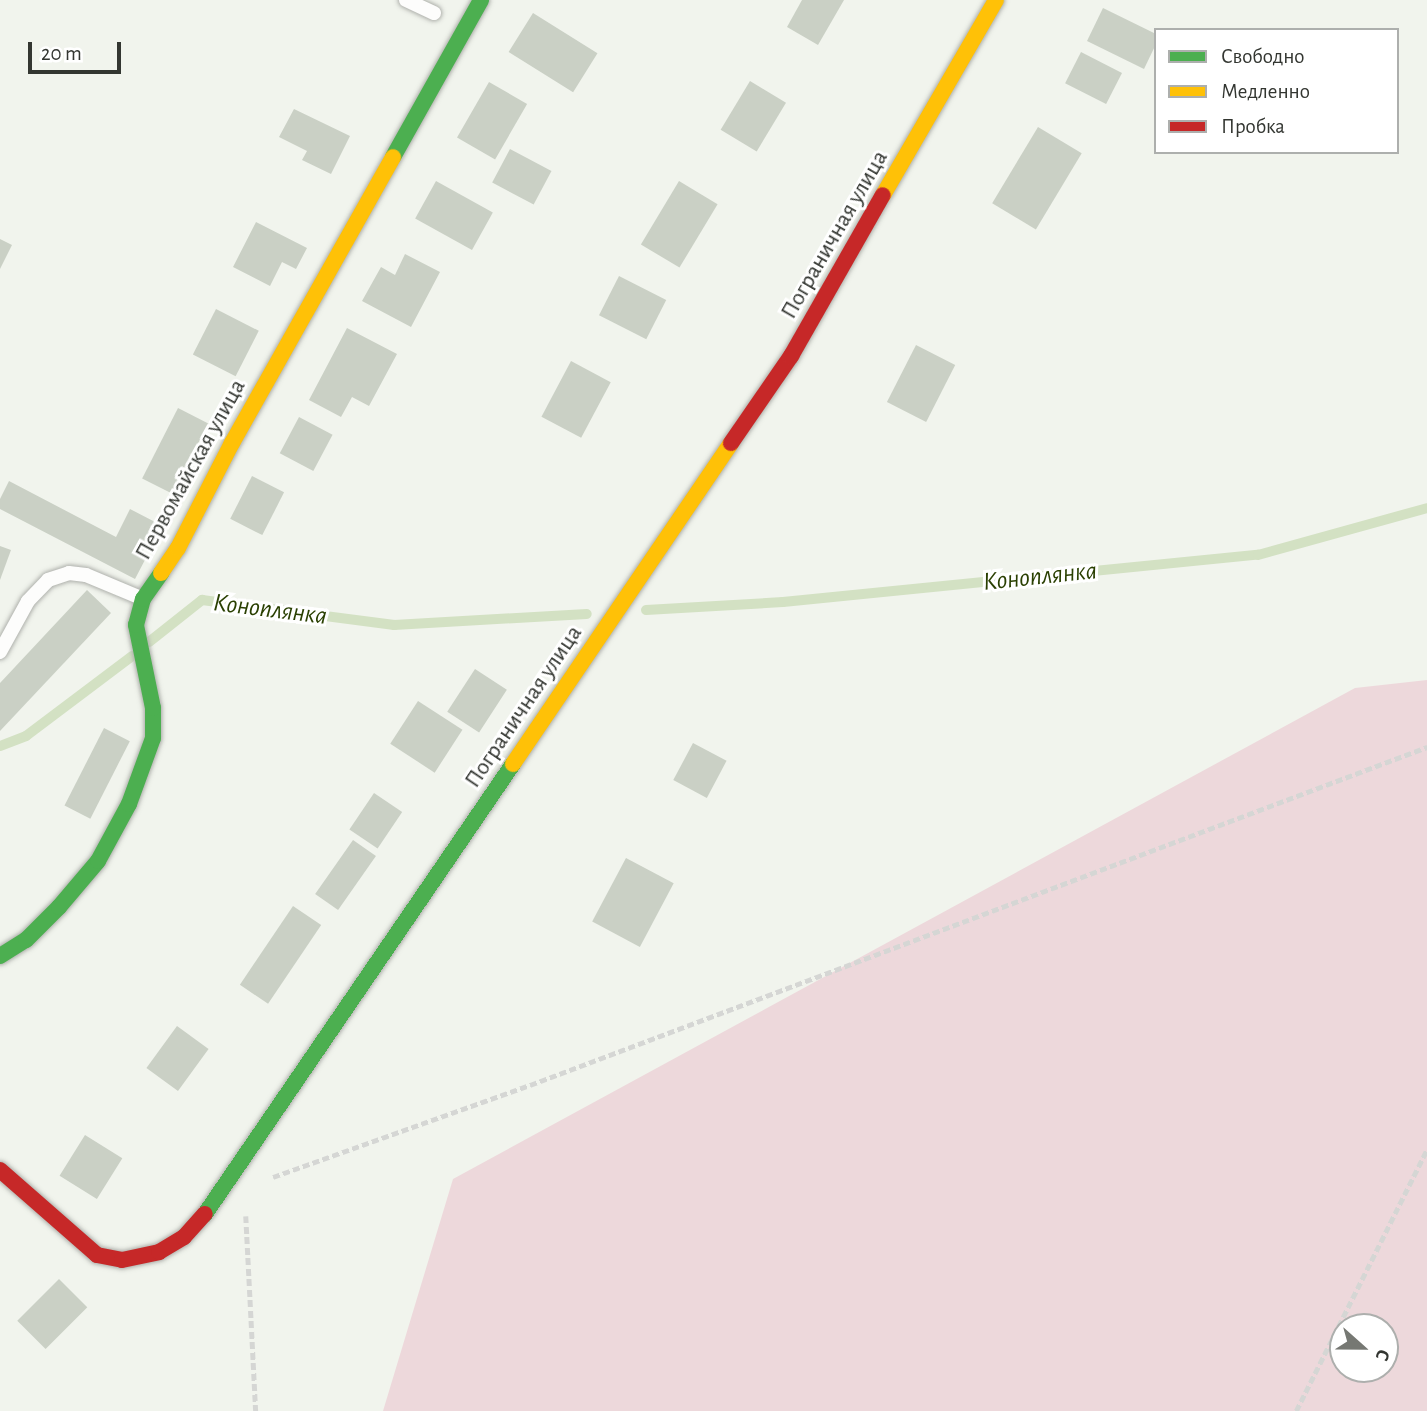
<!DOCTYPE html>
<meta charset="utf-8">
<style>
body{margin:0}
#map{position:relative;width:1427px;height:1411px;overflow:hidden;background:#f1f4ed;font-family:"Alegreya Sans",sans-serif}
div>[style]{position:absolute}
.green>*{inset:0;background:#edd8db}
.stream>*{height:10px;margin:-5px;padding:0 5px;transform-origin:5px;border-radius:5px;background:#d3e1c3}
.building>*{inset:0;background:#cad0c5;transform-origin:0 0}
.path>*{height:4.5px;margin-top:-2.25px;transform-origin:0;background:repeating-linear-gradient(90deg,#d5d6d4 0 7px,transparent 0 10.5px)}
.roads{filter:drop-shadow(0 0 2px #afb1ac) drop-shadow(0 0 2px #afb1ac)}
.lane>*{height:14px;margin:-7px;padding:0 7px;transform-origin:7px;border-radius:7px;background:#fdfdfc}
.fast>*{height:16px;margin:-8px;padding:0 8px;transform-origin:8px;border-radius:8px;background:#4caf50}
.slow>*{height:16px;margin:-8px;padding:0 8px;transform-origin:8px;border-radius:8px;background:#ffc107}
.jam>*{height:16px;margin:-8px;padding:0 8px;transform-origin:8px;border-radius:8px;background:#c62828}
span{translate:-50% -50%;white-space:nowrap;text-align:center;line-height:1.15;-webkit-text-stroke:6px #fff;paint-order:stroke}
.street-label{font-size:24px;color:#333631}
.water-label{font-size:26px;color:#2a4002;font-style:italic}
.legend{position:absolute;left:1154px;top:28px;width:245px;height:126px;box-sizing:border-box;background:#fff;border:2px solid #adafad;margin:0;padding:9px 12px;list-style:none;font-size:21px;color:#333631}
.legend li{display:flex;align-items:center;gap:14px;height:35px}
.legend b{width:35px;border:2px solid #adafad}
.north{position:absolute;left:1329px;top:1313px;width:70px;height:70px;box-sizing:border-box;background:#fff;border:2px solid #adafad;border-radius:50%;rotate:111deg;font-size:19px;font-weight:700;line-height:28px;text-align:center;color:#333631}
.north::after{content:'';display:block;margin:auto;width:24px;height:32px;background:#767873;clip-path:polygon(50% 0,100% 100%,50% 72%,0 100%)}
.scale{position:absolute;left:28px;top:42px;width:93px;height:32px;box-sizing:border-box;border:4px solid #333631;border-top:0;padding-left:9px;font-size:21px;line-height:24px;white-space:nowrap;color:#333631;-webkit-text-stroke:5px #fff;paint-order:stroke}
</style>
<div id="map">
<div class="green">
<i style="clip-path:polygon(evenodd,1427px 680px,1427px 1411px,383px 1411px,453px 1179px,1355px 688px,1427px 680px,1343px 1327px,1385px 1327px,1385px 1369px,1343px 1369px,1343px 1327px)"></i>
</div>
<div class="stream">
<i style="left:646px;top:610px;width:137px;rotate:-3.3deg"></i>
<i style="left:783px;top:602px;width:477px;rotate:-5.7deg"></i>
<i style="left:1258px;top:555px;width:175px;rotate:-15.5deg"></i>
<i style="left:149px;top:642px;width:68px;rotate:-38.4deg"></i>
<i style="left:202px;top:600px;width:194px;rotate:7.4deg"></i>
<i style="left:394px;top:625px;width:193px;rotate:-3.3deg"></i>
<i style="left:0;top:746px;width:28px;rotate:-21deg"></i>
<i style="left:26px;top:736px;width:133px;rotate:-37deg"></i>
</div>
<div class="building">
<i style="clip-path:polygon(802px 0,844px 0,818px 45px,787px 27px)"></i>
<i style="clip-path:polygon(1103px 8px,1156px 34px,1156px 44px,1144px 69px,1087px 41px)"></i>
<i style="left:533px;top:13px;width:76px;height:46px;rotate:32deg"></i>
<i style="left:1081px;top:52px;width:46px;height:35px;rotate:27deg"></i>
<i style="left:750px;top:81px;width:42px;height:57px;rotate:31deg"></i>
<i style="left:489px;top:82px;width:44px;height:64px;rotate:30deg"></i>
<i style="clip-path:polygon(294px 109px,350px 136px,331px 174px,302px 160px,307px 151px,279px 137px)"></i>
<i style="left:1038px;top:127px;width:51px;height:89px;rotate:31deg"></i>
<i style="left:510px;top:149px;width:47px;height:38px;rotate:28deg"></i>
<i style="left:436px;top:181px;width:65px;height:43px;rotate:29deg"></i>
<i style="left:679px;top:181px;width:45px;height:74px;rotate:31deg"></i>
<i style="clip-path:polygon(256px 222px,307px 248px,296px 269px,282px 262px,270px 286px,233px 267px)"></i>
<i style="clip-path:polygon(0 239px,12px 245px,0 269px)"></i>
<i style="clip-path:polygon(405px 254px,440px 272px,411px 327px,362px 301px,381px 267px,395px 275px)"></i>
<i style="left:619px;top:276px;width:53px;height:44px;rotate:27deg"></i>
<i style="left:216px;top:309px;width:48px;height:51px;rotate:27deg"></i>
<i style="clip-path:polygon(347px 328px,397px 354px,369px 406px,352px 397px,341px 417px,309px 400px)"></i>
<i style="left:916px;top:345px;width:44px;height:64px;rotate:27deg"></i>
<i style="left:571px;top:361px;width:45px;height:63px;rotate:28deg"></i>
<i style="left:178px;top:408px;width:34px;height:79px;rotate:27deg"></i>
<i style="left:299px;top:417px;width:38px;height:41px;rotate:28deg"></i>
<i style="left:252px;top:476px;width:36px;height:48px;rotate:27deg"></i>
<i style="clip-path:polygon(9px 481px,116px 537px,130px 509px,157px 523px,142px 553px,147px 556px,135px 579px,0 509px,0 499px)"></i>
<i style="clip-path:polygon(0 546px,11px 550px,0 580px)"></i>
<i style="clip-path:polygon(87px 590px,111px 613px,0 731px,0 683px)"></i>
<i style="left:475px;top:669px;width:38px;height:51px;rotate:33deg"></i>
<i style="left:418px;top:701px;width:53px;height:51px;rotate:33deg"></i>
<i style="left:104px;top:728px;width:29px;height:87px;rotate:27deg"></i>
<i style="left:693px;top:743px;width:38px;height:42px;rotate:28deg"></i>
<i style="left:374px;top:793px;width:34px;height:44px;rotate:34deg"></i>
<i style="left:353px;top:840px;width:28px;height:66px;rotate:35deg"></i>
<i style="left:626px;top:858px;width:54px;height:72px;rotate:28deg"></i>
<i style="left:293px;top:906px;width:34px;height:95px;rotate:34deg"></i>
<i style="left:177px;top:1026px;width:39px;height:52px;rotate:36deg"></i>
<i style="left:85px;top:1135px;width:44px;height:48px;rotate:32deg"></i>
<i style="left:59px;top:1279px;width:40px;height:59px;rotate:45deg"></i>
</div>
<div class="path">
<i style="left:273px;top:1177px;width:273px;rotate:-19.7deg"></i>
<i style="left:530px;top:1085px;width:959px;rotate:-20.65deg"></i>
<i style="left:246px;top:1216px;width:195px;rotate:87.1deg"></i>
<i style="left:1296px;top:1411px;width:293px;rotate:-63.4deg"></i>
</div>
<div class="roads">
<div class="lane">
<i style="left:406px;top:0;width:31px;rotate:25deg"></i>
<i style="left:0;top:652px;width:58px;rotate:-61.2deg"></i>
<i style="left:28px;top:601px;width:29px;rotate:-46deg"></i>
<i style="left:48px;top:580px;width:22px;rotate:-18deg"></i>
<i style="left:69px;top:573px;width:17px;rotate:7deg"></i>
<i style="left:86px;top:575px;width:60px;rotate:22.7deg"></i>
</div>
<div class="fast">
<i style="left:393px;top:157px;width:180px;rotate:-60.7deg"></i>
<i style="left:0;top:956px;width:31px;rotate:-32deg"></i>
<i style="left:26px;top:940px;width:47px;rotate:-45deg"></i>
<i style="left:59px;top:907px;width:60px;rotate:-49.7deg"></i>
<i style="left:98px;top:861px;width:65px;rotate:-61.5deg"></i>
<i style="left:129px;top:804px;width:70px;rotate:-70deg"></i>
<i style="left:153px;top:738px;width:30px;rotate:-90deg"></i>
<i style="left:153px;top:708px;width:85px;rotate:-101.6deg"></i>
<i style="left:136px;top:625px;width:27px;rotate:-75deg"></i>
<i style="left:143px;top:599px;width:32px;rotate:-55deg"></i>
<i style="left:205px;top:1214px;width:545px;rotate:-55.61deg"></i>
</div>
<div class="slow">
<i style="left:883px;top:195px;width:225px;rotate:-59.9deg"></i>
<i style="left:161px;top:573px;width:30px;rotate:-56deg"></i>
<i style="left:178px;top:548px;width:118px;rotate:-62.8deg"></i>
<i style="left:232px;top:443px;width:328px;rotate:-60.6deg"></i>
<i style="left:513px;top:764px;width:388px;rotate:-55.8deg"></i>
</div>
<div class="jam">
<i style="left:731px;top:443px;width:106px;rotate:-55.4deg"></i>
<i style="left:791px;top:356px;width:185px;rotate:-60.3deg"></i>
<i style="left:0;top:1170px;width:129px;rotate:41.2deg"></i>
<i style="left:97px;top:1255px;width:25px;rotate:11deg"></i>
<i style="left:122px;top:1260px;width:38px;rotate:-12deg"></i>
<i style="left:159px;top:1252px;width:29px;rotate:-31deg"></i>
<i style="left:184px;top:1237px;width:31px;rotate:-48deg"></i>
</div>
</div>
<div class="street-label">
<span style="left:835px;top:235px;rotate:-60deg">Пограничная улица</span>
<span style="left:191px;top:470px;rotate:-61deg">Первомайская улица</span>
<span style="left:524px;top:707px;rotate:-56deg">Пограничная улица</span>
</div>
<div class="water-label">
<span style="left:1040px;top:577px;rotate:-6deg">Коноплянка</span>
<span style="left:270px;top:610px;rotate:7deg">Коноплянка</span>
</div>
<ul class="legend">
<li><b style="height:9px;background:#4caf50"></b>Свободно</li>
<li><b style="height:9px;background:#ffc107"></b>Медленно</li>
<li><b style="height:9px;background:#c62828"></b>Пробка</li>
</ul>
<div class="north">С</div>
<div class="scale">20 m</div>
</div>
